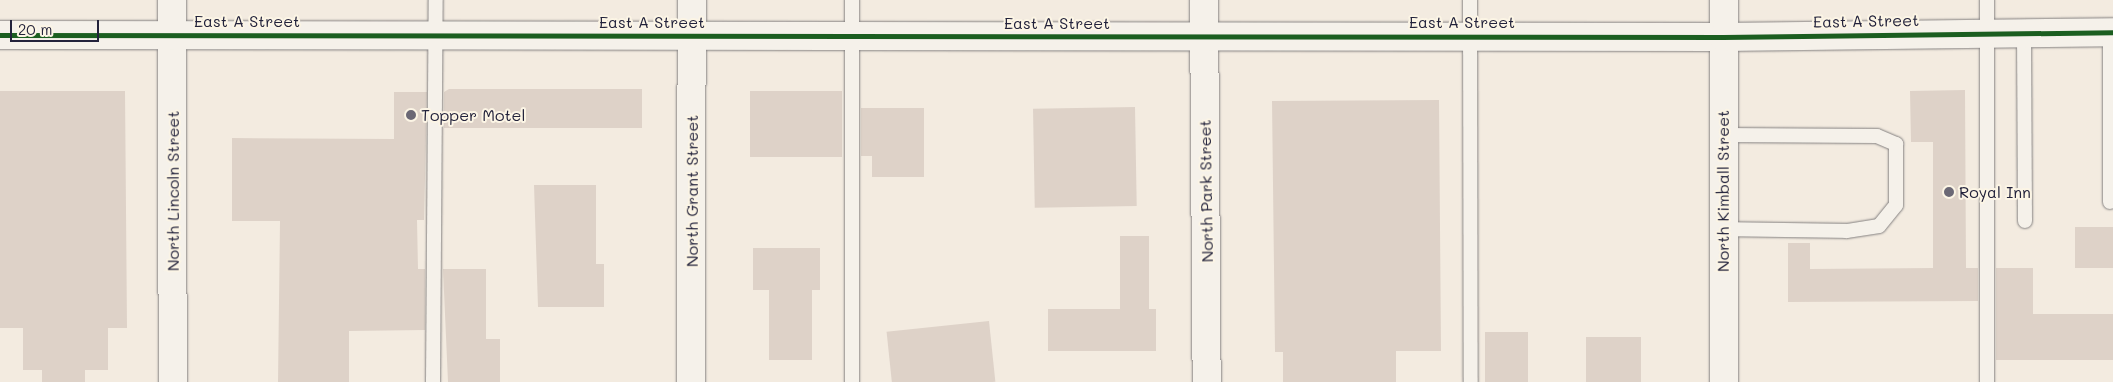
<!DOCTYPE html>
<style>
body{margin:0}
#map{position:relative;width:2113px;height:382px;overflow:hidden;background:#f3ebe0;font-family:Mali,sans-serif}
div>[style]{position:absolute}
.building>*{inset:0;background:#ded2c8;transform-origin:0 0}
.roads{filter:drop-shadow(0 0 1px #848181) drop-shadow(0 0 1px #848181)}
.lane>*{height:14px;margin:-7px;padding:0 7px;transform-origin:7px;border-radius:7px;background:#f5f1ea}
.street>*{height:28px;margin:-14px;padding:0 14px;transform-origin:14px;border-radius:14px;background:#f5f1ea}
.cycleway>*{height:5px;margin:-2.5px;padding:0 2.5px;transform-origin:2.5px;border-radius:2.5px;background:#1b5e20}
.dots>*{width:14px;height:14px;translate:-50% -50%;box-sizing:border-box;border:2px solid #fcf5e5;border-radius:50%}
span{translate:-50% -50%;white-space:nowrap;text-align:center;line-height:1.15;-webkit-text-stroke:4px #fcf5e5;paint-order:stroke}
.street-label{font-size:16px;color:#22223b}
.poi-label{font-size:16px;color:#22223b}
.left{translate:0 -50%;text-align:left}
.scale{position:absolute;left:10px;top:20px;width:89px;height:22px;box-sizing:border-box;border:2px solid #22223b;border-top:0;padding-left:6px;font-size:15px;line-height:18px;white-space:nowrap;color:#22223b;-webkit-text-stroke:4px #fcf5e5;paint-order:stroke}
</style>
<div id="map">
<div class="building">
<i style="clip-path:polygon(449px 89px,642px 89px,642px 128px,444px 128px,444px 92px)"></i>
<i style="clip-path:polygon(1965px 90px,1966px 268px,1978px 268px,1978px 301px,1788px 302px,1788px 243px,1810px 243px,1810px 269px,1933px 268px,1933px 142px,1911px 142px,1910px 91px)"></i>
<i style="clip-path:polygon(0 91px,125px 91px,127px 328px,108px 328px,108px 370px,85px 370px,85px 382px,42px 382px,42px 370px,23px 370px,23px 328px,0 328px)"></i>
<i style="left:750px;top:91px;width:92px;height:66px"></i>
<i style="clip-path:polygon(394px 92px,427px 92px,424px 220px,417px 220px,418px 269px,425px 269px,425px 330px,349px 331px,349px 382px,278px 382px,280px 221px,232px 221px,232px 138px,394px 139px)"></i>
<i style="clip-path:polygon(1439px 100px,1441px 351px,1396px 351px,1396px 382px,1283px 382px,1283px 352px,1275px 352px,1272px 101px)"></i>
<i style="left:1135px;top:107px;width:99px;height:102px;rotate:89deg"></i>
<i style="clip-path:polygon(861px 108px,924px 108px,924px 177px,872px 177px,872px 156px,861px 156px)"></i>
<i style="clip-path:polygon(534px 185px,596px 185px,596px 264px,604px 264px,604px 307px,538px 307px)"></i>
<i style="left:2075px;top:227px;width:38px;height:41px"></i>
<i style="clip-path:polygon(1120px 236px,1149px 236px,1149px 309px,1156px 309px,1156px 351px,1048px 351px,1048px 309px,1120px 309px)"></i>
<i style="clip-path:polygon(753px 248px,820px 248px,820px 290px,812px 290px,812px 360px,769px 360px,769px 290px,753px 290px)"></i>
<i style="clip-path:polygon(1996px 268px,2033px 268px,2033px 314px,2113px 314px,2113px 360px,1996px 360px)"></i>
<i style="clip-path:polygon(443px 269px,486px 269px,486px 339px,500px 339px,500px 382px,448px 382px)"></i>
<i style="left:989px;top:321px;width:61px;height:103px;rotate:84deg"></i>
<i style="left:1485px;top:332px;width:43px;height:50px"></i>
<i style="left:1586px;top:337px;width:55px;height:45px"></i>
</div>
<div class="roads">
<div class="lane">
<i style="left:1470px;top:0;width:382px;rotate:89.9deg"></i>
<i style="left:2024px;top:31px;width:190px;rotate:89.7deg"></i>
<i style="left:2110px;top:32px;width:170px;rotate:90deg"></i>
<i style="left:1723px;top:135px;width:154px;rotate:0.4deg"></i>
<i style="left:1877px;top:136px;width:21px;rotate:23deg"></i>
<i style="left:1896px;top:144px;width:61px;rotate:90deg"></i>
<i style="left:1896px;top:205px;width:27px;rotate:129deg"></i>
<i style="left:1879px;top:226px;width:33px;rotate:171deg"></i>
<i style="left:1846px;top:231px;width:123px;rotate:-179.1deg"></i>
<i style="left:433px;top:382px;width:382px;rotate:-89.6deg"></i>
<i style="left:852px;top:382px;width:382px;rotate:-90deg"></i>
<i style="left:1987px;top:382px;width:382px;rotate:-90deg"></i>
</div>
<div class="street">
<i style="left:172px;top:0;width:382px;rotate:89.9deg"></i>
<i style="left:1204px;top:0;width:382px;rotate:89.6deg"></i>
<i style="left:1724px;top:0;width:382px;rotate:90deg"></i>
<i style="left:0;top:35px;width:1723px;rotate:0.07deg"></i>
<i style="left:1723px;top:37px;width:390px;rotate:-0.7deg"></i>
<i style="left:691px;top:382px;width:382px;rotate:-89.9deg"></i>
</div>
</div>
<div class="cycleway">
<i style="left:0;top:35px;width:1723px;rotate:0.07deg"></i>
<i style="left:1723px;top:37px;width:390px;rotate:-0.7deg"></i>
</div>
<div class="dots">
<i style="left:411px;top:115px;background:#6b6875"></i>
<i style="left:1949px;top:192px;background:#6b6875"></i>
</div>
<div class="street-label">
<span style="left:247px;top:21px">East A Street</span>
<span style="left:1866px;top:21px;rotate:-1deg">East A Street</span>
<span style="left:652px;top:22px">East A Street</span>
<span style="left:1462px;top:22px">East A Street</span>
<span style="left:1057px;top:23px">East A Street</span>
<span style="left:173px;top:191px;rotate:-90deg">North Lincoln Street</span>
<span style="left:692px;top:191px;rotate:-90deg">North Grant Street</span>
<span style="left:1206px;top:191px;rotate:-91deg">North Park Street</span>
<span style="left:1723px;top:191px;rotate:-90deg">North Kimball Street</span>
</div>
<div class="poi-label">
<span class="left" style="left:421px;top:115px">Topper Motel</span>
<span class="left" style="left:1959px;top:192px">Royal Inn</span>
</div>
<div class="scale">20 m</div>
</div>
